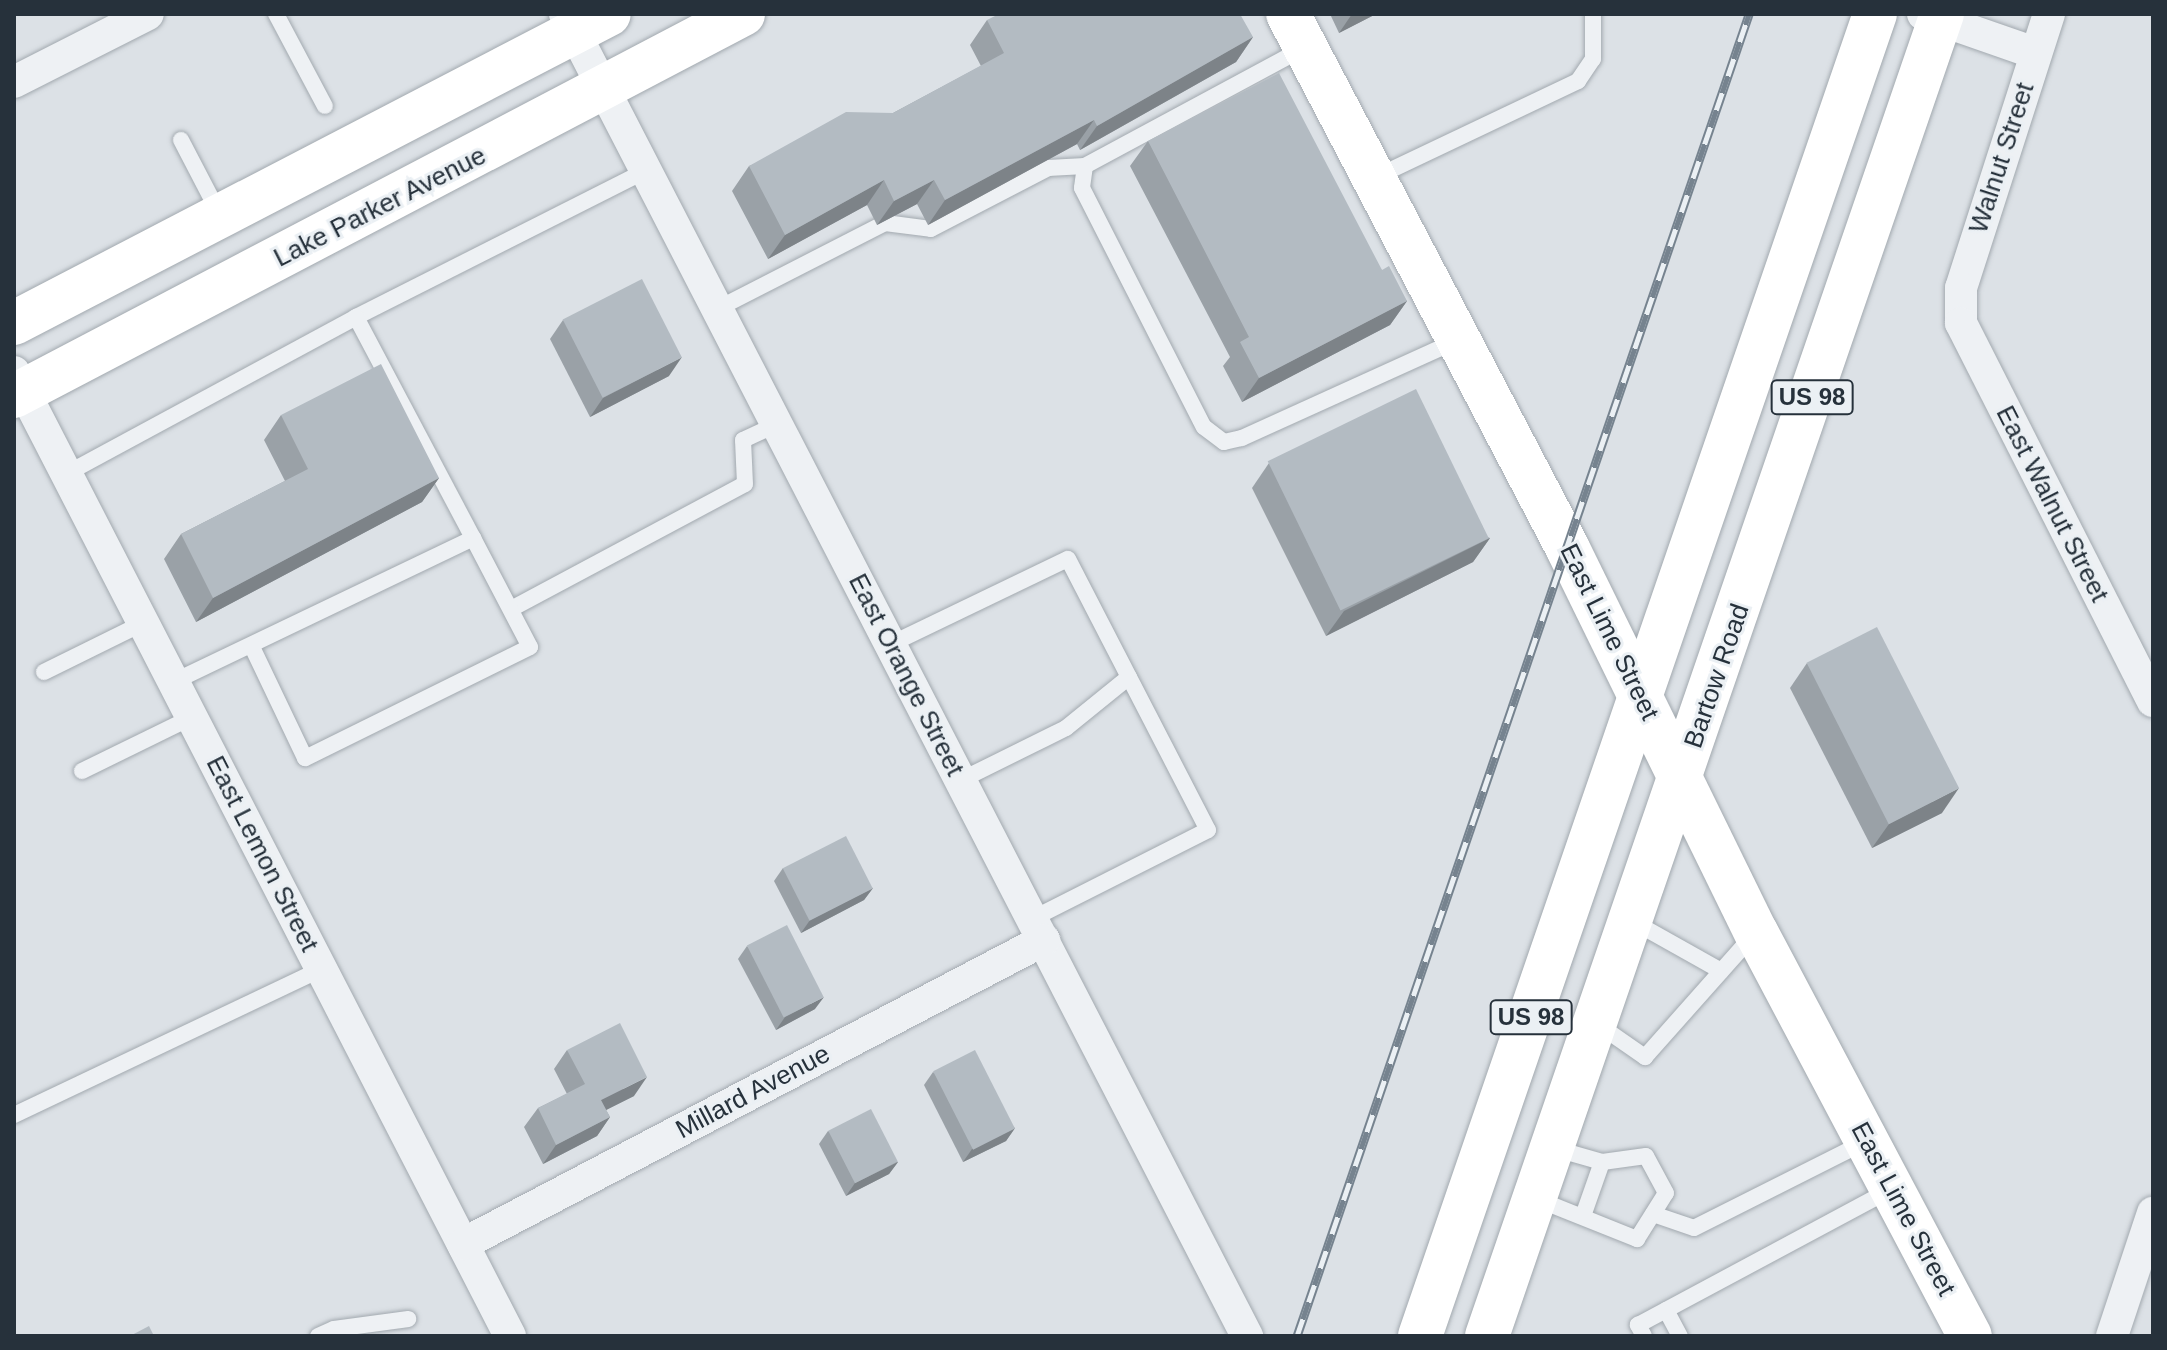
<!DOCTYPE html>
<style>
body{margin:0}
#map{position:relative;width:2167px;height:1350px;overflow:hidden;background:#dce1e6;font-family:Helvetica,sans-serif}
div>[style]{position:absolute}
.roads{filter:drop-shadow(0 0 2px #a2a9af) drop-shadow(0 0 2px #a2a9af)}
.lane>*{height:16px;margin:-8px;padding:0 8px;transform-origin:8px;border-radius:8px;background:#eef1f4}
.street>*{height:32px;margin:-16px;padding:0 16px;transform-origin:16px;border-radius:16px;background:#eef1f4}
.secondary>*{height:44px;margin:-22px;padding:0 22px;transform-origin:22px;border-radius:22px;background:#fff}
.primary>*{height:44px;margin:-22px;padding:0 22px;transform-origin:22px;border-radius:22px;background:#fff}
.rail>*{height:9px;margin-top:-4.5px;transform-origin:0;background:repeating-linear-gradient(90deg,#ebf0f4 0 18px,#76838f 0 36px);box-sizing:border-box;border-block:2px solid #76838f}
.wall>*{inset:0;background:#9aa1a7}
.shaded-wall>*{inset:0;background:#7d8388}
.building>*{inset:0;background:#b3bbc2;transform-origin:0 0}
span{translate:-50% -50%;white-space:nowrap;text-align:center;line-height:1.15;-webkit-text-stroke:6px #ebf0f4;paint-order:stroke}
.shield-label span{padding:2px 6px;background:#ebf0f4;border:2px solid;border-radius:6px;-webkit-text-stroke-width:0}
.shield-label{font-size:24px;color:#26313b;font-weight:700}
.street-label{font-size:26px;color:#26313b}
.frame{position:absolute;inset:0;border:16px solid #26313b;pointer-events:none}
</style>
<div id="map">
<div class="roads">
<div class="lane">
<i style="left:276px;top:14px;width:104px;rotate:62deg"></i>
<i style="left:1304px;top:48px;width:249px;rotate:151.7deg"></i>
<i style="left:1085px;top:166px;width:22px;rotate:98deg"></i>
<i style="left:1082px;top:188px;width:268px;rotate:63deg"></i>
<i style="left:1204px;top:427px;width:25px;rotate:37deg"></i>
<i style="left:1224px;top:442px;width:18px;rotate:-13deg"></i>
<i style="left:1242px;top:438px;width:235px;rotate:-24.4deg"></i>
<i style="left:181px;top:140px;width:85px;rotate:62.5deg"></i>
<i style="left:1374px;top:178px;width:226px;rotate:-25.4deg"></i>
<i style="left:1578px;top:81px;width:27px;rotate:-56deg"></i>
<i style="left:1593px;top:59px;width:45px;rotate:-90deg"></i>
<i style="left:717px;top:309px;width:189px;rotate:-27.1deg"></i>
<i style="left:885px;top:223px;width:46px;rotate:7.4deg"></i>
<i style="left:931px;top:229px;width:132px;rotate:-27.5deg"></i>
<i style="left:1048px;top:168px;width:37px;rotate:-3deg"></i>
<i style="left:356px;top:317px;width:324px;rotate:-26.8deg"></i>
<i style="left:66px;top:474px;width:330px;rotate:-28.4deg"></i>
<i style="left:356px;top:317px;width:250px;rotate:62.1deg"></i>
<i style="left:511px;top:609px;width:265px;rotate:-28.1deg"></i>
<i style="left:745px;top:484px;width:44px;rotate:-92.6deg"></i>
<i style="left:743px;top:440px;width:38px;rotate:-25deg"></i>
<i style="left:891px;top:644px;width:196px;rotate:-25.7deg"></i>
<i style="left:1068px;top:559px;width:305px;rotate:62.7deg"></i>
<i style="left:1208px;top:830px;width:197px;rotate:153.2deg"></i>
<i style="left:44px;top:672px;width:110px;rotate:-26.3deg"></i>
<i style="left:173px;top:682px;width:333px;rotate:-25.6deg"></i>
<i style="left:473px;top:538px;width:123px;rotate:62.4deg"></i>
<i style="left:530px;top:647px;width:251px;rotate:153.7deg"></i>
<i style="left:305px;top:758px;width:125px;rotate:-115.5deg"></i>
<i style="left:82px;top:771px;width:123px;rotate:-26.1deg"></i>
<i style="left:961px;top:780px;width:117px;rotate:-26.3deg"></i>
<i style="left:1066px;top:728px;width:81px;rotate:-39deg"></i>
<i style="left:1632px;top:921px;width:102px;rotate:29.3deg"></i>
<i style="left:1596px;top:1023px;width:60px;rotate:34.8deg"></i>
<i style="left:1645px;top:1057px;width:166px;rotate:-48.4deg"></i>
<i style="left:14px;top:1115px;width:341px;rotate:-25.4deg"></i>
<i style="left:1537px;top:1199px;width:108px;rotate:21.8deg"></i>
<i style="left:1637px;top:1239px;width:54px;rotate:-57.8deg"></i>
<i style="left:1666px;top:1193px;width:42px;rotate:-118.4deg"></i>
<i style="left:1646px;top:1156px;width:44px;rotate:172.2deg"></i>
<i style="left:1602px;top:1162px;width:51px;rotate:-164.1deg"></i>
<i style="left:1653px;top:1214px;width:43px;rotate:18.9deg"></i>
<i style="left:1694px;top:1228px;width:191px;rotate:-26.7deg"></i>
<i style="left:1583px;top:1216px;width:57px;rotate:-70.6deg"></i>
<i style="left:1666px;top:1310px;width:30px;rotate:62deg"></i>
<i style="left:318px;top:1336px;width:17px;rotate:-24deg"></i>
<i style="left:334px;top:1329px;width:75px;rotate:-7.7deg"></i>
<i style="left:1644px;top:1336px;width:13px;rotate:-119deg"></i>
<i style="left:1638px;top:1325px;width:286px;rotate:-28.2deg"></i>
</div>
<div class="street">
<i style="left:565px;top:14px;width:1488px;rotate:62.71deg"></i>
<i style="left:1923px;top:14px;width:119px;rotate:19.2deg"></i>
<i style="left:2049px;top:14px;width:288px;rotate:107.8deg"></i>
<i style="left:1961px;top:288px;width:35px;rotate:90deg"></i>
<i style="left:1961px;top:323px;width:424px;rotate:63.1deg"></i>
<i style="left:14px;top:82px;width:150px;rotate:-26.9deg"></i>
<i style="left:14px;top:372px;width:1084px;rotate:62.77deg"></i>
<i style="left:463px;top:1244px;width:656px;rotate:-27.62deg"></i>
<i style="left:2112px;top:1336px;width:130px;rotate:-71.6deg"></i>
</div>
<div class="secondary">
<i style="left:1288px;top:14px;width:604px;rotate:62.37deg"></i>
<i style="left:1568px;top:549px;width:427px;rotate:63.9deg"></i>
<i style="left:1756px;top:932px;width:457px;rotate:62.1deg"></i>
</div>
<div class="primary">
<i style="left:14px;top:323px;width:670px;rotate:-27.44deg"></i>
<i style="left:14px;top:396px;width:823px;rotate:-27.65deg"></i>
<i style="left:1420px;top:1336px;width:1398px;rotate:-71.01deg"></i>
<i style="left:1487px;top:1336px;width:1398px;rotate:-71.01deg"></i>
</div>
</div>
<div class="rail">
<i style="left:1297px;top:1336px;width:1397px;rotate:-71.12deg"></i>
</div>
<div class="wall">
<i style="clip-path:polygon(1330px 14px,1376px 14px,1339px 33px)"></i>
<i style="clip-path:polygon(987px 20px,1253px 37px,1236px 62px,1080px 150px,1077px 144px,928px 225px,917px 204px,877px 225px,867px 205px,768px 259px,732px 191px,749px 166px,893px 113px,981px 66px,970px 45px)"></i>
<i style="clip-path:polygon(1148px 141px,1382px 270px,1407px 301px,1390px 325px,1242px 402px,1223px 366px,1230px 357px,1130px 166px)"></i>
<i style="clip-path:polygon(563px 320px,669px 376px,590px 417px,550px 339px)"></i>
<i style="clip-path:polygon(281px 415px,439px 478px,422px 502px,196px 622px,164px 559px,181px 534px,285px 481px,264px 440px)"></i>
<i style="clip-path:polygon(1269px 463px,1490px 538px,1473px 562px,1326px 636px,1252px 488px)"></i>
<i style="clip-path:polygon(1807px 663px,1942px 813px,1872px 848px,1790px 688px)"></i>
<i style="clip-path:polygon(783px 868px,873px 888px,864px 900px,801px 933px,774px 881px)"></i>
<i style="clip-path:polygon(747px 946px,815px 1009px,776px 1030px,738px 959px)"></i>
<i style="clip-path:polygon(567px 1050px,634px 1096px,606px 1110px,610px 1117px,597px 1136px,543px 1164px,524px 1127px,538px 1108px,567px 1094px,554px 1069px)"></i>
<i style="clip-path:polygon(933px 1072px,1015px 1128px,1006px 1141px,963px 1162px,924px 1085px)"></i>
<i style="clip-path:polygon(828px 1131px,898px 1162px,889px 1174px,846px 1196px,819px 1144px)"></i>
</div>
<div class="shaded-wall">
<i style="clip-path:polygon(1352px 14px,1376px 14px,1339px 33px)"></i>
<i style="clip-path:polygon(1253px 37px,1236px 62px,1080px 150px,1097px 126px)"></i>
<i style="clip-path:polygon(1094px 120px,1077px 144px,928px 225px,945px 200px)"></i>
<i style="clip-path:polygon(884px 180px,867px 205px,768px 259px,785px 235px)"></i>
<i style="clip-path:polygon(934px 180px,917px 204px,877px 225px,894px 201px)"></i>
<i style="clip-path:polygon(1407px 301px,1390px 325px,1242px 402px,1259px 378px)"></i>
<i style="clip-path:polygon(682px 357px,669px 376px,590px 417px,603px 398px)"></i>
<i style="clip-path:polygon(439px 478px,422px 502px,196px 622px,213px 598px)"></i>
<i style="clip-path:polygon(1490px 538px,1473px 562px,1326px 636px,1344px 611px)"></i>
<i style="clip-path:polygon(1959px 788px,1942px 813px,1872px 848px,1889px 824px)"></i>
<i style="clip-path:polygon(873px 888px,864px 900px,801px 933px,810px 920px)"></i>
<i style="clip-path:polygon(824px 997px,815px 1009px,776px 1030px,785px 1017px)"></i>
<i style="clip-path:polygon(647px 1077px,634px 1096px,588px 1119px,601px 1100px)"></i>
<i style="clip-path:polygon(610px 1117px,597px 1136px,543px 1164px,556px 1145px)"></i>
<i style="clip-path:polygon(1015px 1128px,1006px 1141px,963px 1162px,972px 1149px)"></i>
<i style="clip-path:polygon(898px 1162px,889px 1174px,846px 1196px,855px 1183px)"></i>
</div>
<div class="building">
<i style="clip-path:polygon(999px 14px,1240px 14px,1253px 37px,1097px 126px,1094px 120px,945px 200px,934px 180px,894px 201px,884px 180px,785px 235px,749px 166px,846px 112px,893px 113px,1004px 53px,987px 20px)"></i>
<i style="clip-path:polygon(1279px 73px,1382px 270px,1389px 266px,1407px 301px,1259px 378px,1240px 342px,1249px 337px,1148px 141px)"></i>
<i style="left:642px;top:279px;width:88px;height:89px;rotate:63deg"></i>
<i style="clip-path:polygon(381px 364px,439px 478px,213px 598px,181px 534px,308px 469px,281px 415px)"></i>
<i style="left:1416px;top:389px;width:166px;height:165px;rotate:64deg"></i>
<i style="left:1877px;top:627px;width:181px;height:79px;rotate:63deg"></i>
<i style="left:846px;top:836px;width:59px;height:71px;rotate:63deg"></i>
<i style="left:787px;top:925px;width:81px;height:45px;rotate:63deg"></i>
<i style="clip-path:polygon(620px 1023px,647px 1077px,601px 1100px,610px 1117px,556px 1145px,538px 1108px,585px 1084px,567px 1050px)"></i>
<i style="left:975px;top:1050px;width:88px;height:47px;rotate:63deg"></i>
<i style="left:871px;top:1109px;width:59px;height:48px;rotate:63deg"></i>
<i style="clip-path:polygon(149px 1326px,154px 1336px,130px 1336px)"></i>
</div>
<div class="shield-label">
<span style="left:1812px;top:397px">US 98</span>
<span style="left:1531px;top:1017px">US 98</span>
</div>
<div class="street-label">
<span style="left:2002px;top:158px;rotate:-72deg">Walnut Street</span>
<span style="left:380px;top:207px;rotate:-27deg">Lake Parker Avenue</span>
<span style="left:2052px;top:504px;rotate:63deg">East Walnut Street</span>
<span style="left:1609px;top:632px;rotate:64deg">East Lime Street</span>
<span style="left:906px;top:675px;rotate:63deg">East Orange Street</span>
<span style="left:1717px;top:676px;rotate:-71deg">Bartow Road</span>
<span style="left:262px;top:854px;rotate:63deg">East Lemon Street</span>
<span style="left:753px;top:1092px;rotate:-28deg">Millard Avenue</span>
<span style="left:1903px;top:1209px;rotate:62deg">East Lime Street</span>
</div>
<div class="frame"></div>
</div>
